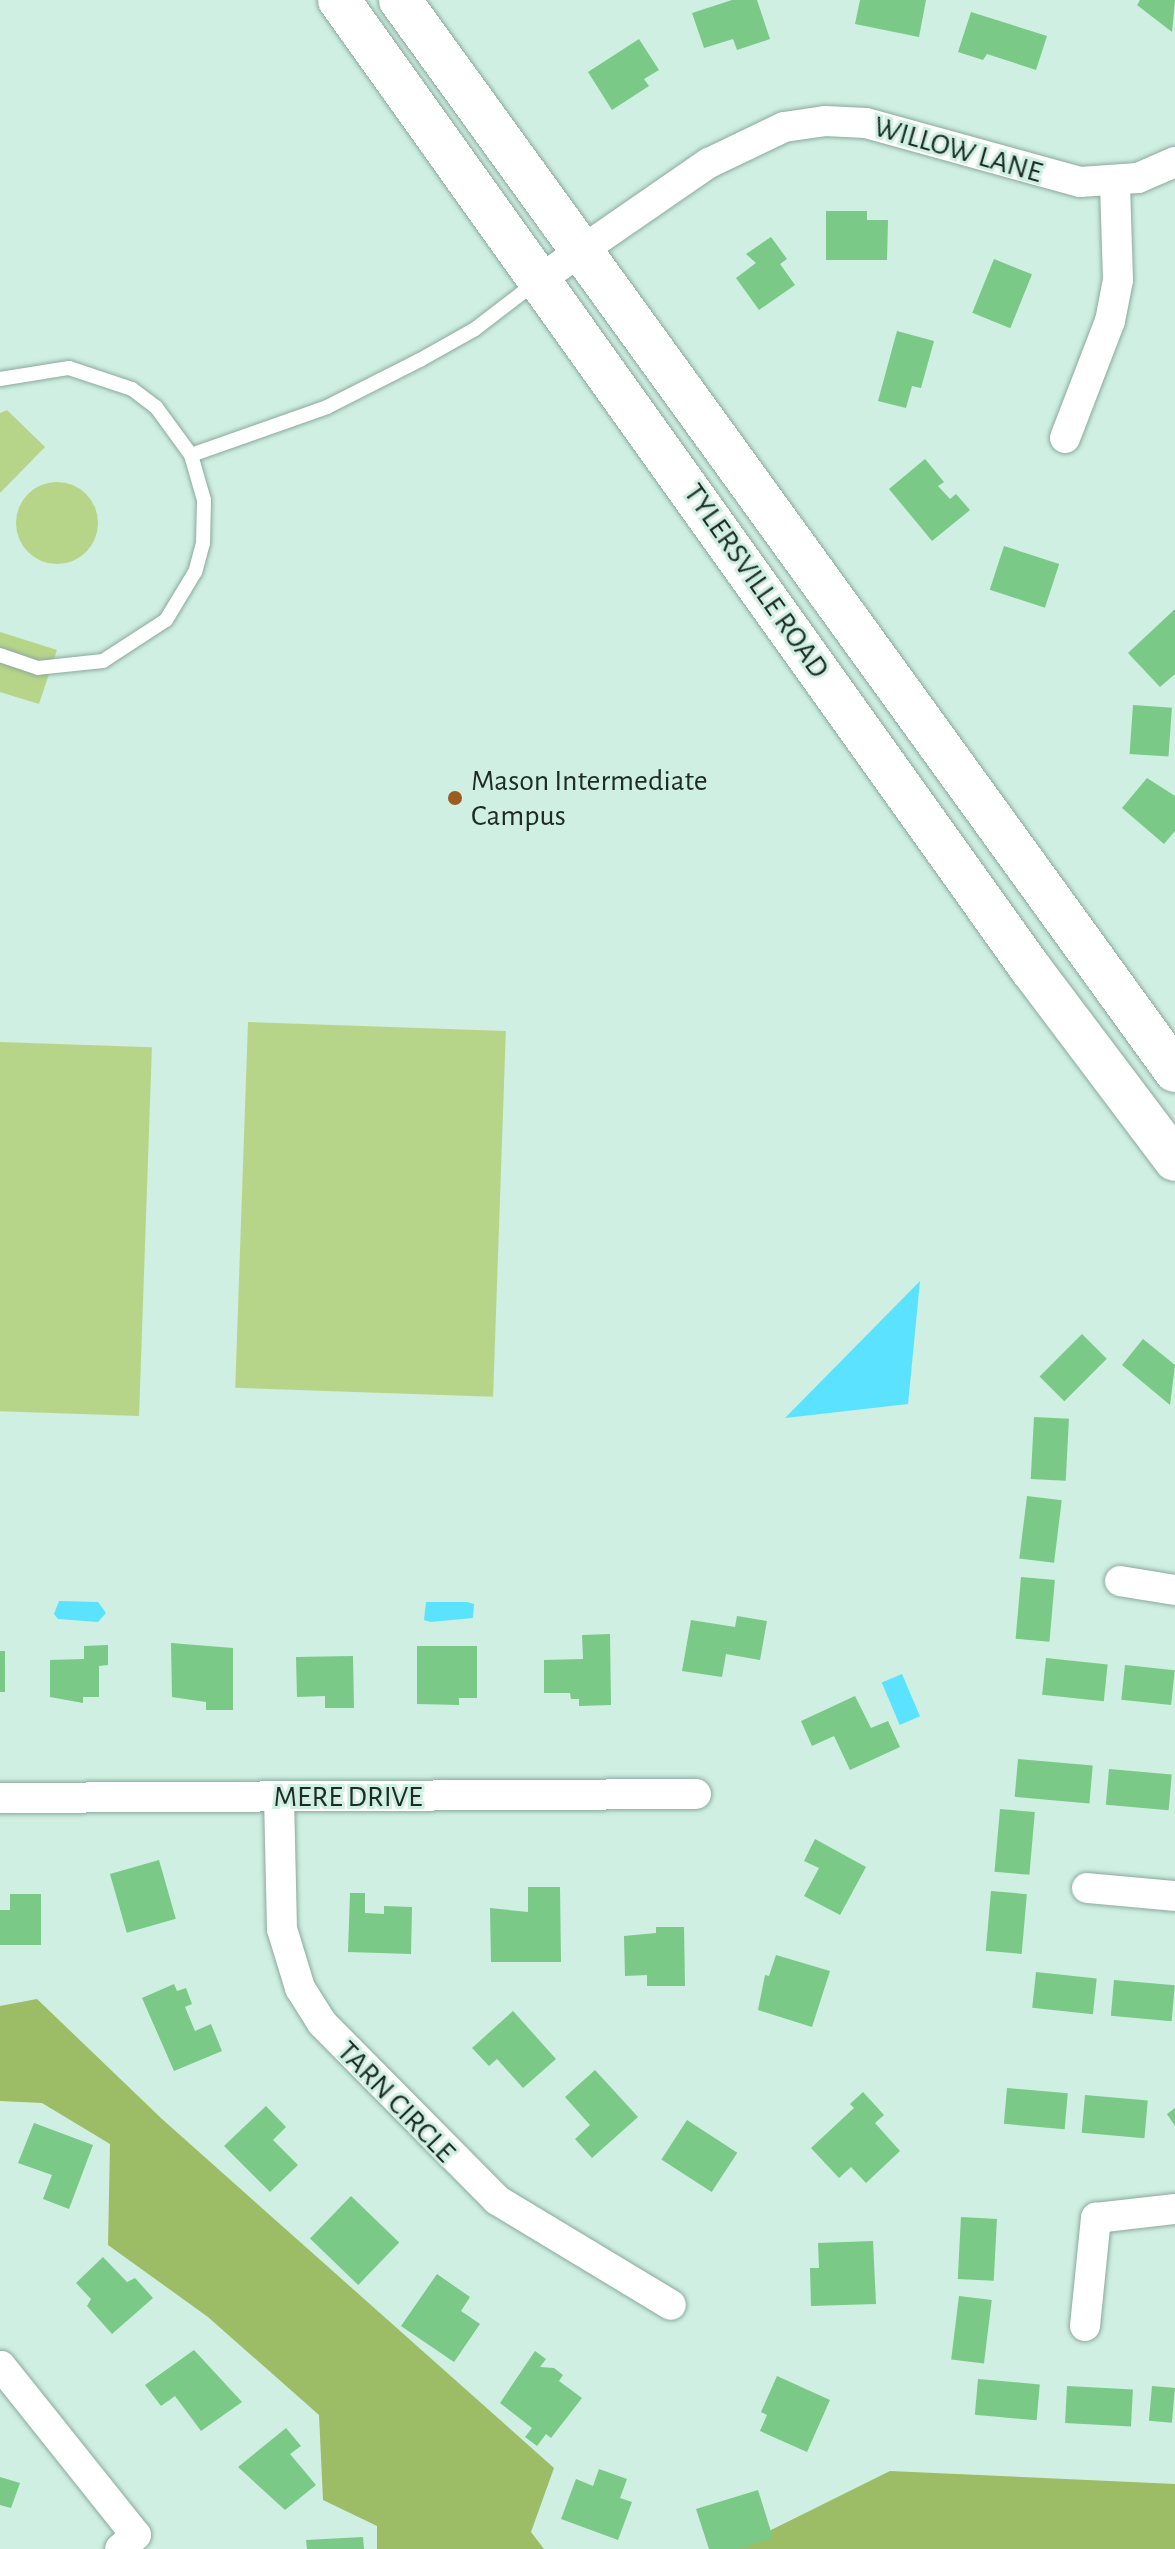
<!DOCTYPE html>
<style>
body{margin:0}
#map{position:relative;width:1175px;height:2549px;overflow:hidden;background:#ceefe2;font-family:"Alegreya Sans",sans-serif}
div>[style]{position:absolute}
.green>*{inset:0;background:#b7d589;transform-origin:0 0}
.round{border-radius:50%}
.forest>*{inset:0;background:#9cbd65}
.water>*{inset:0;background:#5be2ff;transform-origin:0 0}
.building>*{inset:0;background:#7ac987;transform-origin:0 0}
.roads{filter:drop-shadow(0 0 2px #8ba99e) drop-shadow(0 0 2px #8ba99e)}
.lane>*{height:14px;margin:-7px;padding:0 7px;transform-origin:7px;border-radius:7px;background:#fff}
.street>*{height:30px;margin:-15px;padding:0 15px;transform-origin:15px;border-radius:15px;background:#fff}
.secondary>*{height:42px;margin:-21px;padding:0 21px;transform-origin:21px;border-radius:21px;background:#fff}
.dots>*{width:22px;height:22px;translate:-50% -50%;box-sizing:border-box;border:4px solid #ceefe2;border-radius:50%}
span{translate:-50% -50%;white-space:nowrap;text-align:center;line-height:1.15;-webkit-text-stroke:6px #ceefe2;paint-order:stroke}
.street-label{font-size:30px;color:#1e2a26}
.poi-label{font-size:30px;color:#1e2a26}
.left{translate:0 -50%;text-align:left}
</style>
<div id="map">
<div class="green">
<i style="clip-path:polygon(7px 410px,45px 447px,0 493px,0 413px)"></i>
<i class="round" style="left:16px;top:482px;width:82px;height:82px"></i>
<i style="clip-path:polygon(0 632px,57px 650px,39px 704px,0 692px)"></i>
<i style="left:248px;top:1022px;width:258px;height:366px;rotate:2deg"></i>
<i style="left:0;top:1042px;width:152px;height:369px;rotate:2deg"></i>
</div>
<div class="forest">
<i style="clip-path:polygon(37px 1999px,162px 2119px,554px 2468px,531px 2532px,544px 2549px,377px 2549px,377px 2526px,323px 2500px,319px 2415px,208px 2317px,108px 2245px,110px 2144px,42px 2103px,0 2101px,0 2006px)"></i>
<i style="clip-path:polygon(890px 2471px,1175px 2484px,1175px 2549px,733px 2549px)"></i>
</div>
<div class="water">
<i style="clip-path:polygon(920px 1281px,908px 1404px,785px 1418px)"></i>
<i style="clip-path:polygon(59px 1601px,98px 1602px,106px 1613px,98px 1622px,58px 1619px,54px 1614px)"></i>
<i style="clip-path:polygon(426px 1602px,467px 1602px,474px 1604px,473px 1618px,430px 1622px,424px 1620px)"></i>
<i style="left:902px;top:1674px;width:46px;height:22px;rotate:67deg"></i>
</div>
<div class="building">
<i style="clip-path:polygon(732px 0,757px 0,770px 39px,737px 50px,733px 39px,704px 48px,692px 13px)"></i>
<i style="clip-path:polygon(860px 0,926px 0,919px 37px,855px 24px)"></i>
<i style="clip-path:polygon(1140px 0,1175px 0,1172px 32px,1137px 5px)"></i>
<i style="clip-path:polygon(971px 12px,1047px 36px,1036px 70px,987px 54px,983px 60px,958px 52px)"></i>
<i style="clip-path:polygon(639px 39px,659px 70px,644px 79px,649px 86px,612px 110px,588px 72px)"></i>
<i style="clip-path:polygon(826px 211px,867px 211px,867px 220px,888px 220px,887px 260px,826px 260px)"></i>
<i style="clip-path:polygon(771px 237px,787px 259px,780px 264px,795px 285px,759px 310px,736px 278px,756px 263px,746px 254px)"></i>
<i style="left:994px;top:259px;width:41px;height:58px;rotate:22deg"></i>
<i style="clip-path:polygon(897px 331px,934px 341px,921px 388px,912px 386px,906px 408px,878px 401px)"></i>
<i style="clip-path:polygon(925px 459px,944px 482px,938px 486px,950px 499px,956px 494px,970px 510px,932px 541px,889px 489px)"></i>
<i style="left:1004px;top:546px;width:58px;height:46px;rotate:18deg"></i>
<i style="clip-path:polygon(1175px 609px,1175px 674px,1160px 687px,1128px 653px)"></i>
<i style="left:1133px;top:705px;width:39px;height:49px;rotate:4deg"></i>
<i style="clip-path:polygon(1147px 778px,1175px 796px,1175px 831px,1164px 844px,1122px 808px)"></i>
<i style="left:1082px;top:1334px;width:35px;height:60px;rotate:45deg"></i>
<i style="clip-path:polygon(1143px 1339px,1175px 1365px,1170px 1405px,1122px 1365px)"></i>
<i style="left:1034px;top:1417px;width:35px;height:62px;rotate:3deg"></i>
<i style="left:1027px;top:1496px;width:35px;height:63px;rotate:7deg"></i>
<i style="left:1021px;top:1577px;width:34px;height:62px;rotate:5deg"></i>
<i style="clip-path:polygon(737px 1616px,767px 1621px,760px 1660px,726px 1654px,722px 1677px,682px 1671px,691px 1620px,735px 1627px)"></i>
<i style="clip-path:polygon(610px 1634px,611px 1705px,579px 1706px,579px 1699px,571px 1699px,570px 1693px,544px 1693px,544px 1660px,583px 1659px,582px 1635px)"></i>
<i style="clip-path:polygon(171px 1643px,233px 1648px,233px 1710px,206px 1710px,206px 1702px,172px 1697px)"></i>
<i style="clip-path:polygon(108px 1645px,108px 1665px,99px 1666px,99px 1697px,83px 1697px,83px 1703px,50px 1697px,50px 1660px,84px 1659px,84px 1646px)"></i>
<i style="clip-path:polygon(417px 1646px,477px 1646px,477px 1698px,459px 1698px,459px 1705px,417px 1704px)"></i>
<i style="left:0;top:1651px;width:5px;height:41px"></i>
<i style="clip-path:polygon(353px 1656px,354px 1708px,325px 1708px,325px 1696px,297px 1697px,296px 1657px)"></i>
<i style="left:1046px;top:1658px;width:62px;height:37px;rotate:6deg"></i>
<i style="left:1125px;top:1665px;width:50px;height:35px;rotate:6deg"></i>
<i style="clip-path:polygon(855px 1696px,871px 1728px,888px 1721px,900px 1747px,850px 1770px,834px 1736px,812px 1746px,801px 1721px)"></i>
<i style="left:1018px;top:1759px;width:75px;height:38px;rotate:5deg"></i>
<i style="left:1109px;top:1769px;width:63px;height:36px;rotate:5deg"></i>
<i style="left:1000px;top:1809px;width:35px;height:63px;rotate:5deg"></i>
<i style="clip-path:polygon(815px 1839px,866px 1867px,840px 1915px,804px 1896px,819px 1868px,804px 1861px)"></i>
<i style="left:159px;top:1860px;width:61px;height:51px;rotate:74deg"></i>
<i style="clip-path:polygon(528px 1887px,560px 1887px,561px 1962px,491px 1962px,490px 1908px,528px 1912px)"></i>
<i style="left:991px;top:1891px;width:36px;height:60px;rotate:5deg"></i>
<i style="clip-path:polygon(350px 1893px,365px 1893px,365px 1913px,384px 1914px,384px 1906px,412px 1907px,411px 1954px,348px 1952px)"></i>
<i style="clip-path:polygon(10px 1894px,41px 1894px,41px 1945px,0 1945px,0 1910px,10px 1910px)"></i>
<i style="clip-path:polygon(656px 1927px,684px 1927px,685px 1986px,647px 1986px,647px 1975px,625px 1976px,624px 1936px,656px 1933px)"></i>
<i style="clip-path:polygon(776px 1955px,830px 1971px,812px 2027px,758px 2010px,765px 1975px,769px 1976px)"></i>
<i style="left:1036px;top:1972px;width:61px;height:36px;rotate:6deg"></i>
<i style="left:1114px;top:1980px;width:61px;height:36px;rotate:5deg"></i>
<i style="clip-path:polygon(174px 1984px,177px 1991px,186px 1988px,192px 2004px,185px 2007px,195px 2031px,211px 2024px,222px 2051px,174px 2071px,142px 1998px)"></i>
<i style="clip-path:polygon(513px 2011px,556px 2059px,523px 2088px,497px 2059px,489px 2066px,472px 2048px)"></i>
<i style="clip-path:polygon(595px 2070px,638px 2117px,592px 2158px,575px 2139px,590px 2125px,565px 2097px)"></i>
<i style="left:1007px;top:2088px;width:61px;height:36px;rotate:5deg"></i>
<i style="clip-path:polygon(863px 2092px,884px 2115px,875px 2123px,900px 2151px,866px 2183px,851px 2167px,839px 2178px,811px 2148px,854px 2108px,850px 2104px)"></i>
<i style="left:1085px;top:2095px;width:63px;height:38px;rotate:5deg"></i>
<i style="clip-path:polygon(266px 2106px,286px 2127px,273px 2140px,298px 2165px,270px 2192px,224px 2146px)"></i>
<i style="clip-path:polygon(1175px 2108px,1175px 2126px,1167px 2114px)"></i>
<i style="left:687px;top:2120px;width:60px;height:47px;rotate:33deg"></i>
<i style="clip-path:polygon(34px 2123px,93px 2145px,69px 2209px,43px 2199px,52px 2175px,18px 2163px)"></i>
<i style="left:351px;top:2196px;width:67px;height:59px;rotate:44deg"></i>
<i style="left:961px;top:2217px;width:36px;height:62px;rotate:3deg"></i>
<i style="clip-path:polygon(873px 2241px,876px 2304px,811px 2306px,810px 2268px,819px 2268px,818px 2243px)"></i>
<i style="clip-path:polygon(103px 2257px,127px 2282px,135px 2278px,153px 2298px,112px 2334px,87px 2306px,91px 2299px,76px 2283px)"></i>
<i style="clip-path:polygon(437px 2274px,470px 2297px,461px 2311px,480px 2324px,454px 2362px,401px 2326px)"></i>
<i style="left:959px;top:2296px;width:33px;height:64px;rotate:7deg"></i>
<i style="clip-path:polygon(194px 2350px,242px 2402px,201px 2431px,175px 2396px,161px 2406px,145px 2385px)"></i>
<i style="clip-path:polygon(535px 2351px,546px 2359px,540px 2367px,554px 2368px,563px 2375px,559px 2381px,582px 2398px,551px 2438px,546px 2434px,537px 2446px,525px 2437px,532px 2428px,500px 2403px)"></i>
<i style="clip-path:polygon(777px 2376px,830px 2400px,807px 2452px,760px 2431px,767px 2415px,761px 2412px)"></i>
<i style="left:978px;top:2379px;width:62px;height:36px;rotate:5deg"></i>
<i style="left:1067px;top:2386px;width:66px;height:37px;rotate:3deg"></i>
<i style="left:1152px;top:2386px;width:23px;height:35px;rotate:5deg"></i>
<i style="clip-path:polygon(286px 2428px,301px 2446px,290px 2454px,316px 2485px,285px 2510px,238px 2467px)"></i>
<i style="clip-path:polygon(599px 2469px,627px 2479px,620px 2498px,632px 2502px,618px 2540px,561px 2519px,576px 2479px,593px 2486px)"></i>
<i style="clip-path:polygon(0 2477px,20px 2483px,11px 2508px,0 2505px)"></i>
<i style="clip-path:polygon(758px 2490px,773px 2538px,738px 2549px,709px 2549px,696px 2509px)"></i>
<i style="clip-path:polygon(363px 2537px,364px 2549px,307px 2549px,306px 2540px)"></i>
</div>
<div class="roads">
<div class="lane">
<i style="left:0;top:379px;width:70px;rotate:-9.1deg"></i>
<i style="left:69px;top:368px;width:66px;rotate:18.4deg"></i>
<i style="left:132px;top:389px;width:30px;rotate:37deg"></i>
<i style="left:156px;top:407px;width:59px;rotate:53.9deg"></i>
<i style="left:191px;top:455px;width:47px;rotate:73.9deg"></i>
<i style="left:204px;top:500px;width:43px;rotate:91.3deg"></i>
<i style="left:203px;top:543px;width:30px;rotate:105deg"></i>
<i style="left:195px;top:572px;width:56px;rotate:121.1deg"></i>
<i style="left:166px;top:620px;width:75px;rotate:146.9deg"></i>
<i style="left:103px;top:661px;width:65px;rotate:173.9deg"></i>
<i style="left:38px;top:668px;width:40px;rotate:-161.1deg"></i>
<i style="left:191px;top:455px;width:144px;rotate:-19.4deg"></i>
<i style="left:327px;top:407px;width:104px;rotate:-26.8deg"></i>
<i style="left:420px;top:360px;width:63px;rotate:-29.4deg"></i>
<i style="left:475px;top:329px;width:76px;rotate:-37.5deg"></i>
</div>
<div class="street">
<i style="left:542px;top:278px;width:203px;rotate:-34.6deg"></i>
<i style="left:709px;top:163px;width:83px;rotate:-25.6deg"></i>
<i style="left:784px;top:127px;width:41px;rotate:-8.3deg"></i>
<i style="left:825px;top:121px;width:41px;rotate:2.8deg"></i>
<i style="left:866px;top:123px;width:222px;rotate:15.4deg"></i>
<i style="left:1080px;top:182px;width:58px;rotate:-3.9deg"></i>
<i style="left:1138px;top:178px;width:40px;rotate:-23.4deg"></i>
<i style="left:1065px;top:438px;width:125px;rotate:-69deg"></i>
<i style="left:1110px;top:321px;width:42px;rotate:-79deg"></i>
<i style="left:1118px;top:280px;width:98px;rotate:-91.8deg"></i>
<i style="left:1120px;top:1581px;width:56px;rotate:9.3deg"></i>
<i style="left:279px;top:1797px;width:132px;rotate:88.7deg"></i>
<i style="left:282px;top:1929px;width:62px;rotate:73deg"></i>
<i style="left:300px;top:1988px;width:41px;rotate:57.8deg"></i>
<i style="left:322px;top:2023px;width:249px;rotate:45.3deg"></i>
<i style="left:497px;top:2200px;width:203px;rotate:31.1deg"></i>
<i style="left:0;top:1798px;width:696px;rotate:-0.33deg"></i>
<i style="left:1087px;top:1888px;width:88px;rotate:5.2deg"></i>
<i style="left:1085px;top:2326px;width:109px;rotate:-84.2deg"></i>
<i style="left:1096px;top:2218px;width:80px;rotate:-6.5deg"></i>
<i style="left:1px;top:2366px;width:216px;rotate:51.4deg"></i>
<i style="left:136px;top:2535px;width:21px;rotate:139deg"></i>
</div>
<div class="secondary">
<i style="left:339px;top:0;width:1191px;rotate:54.47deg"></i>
<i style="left:1031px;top:969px;width:239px;rotate:53deg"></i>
<i style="left:400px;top:0;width:1322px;rotate:54.11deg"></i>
</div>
</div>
<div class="dots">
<i style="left:455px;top:798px;background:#9a5c21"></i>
</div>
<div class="street-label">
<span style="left:958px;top:150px;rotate:16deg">WILLOW LANE</span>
<span style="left:756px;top:581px;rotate:55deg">TYLERSVILLE ROAD</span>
<span style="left:348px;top:1797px">MERE DRIVE</span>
<span style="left:396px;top:2102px;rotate:46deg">TARN CIRCLE</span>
</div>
<div class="poi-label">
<span class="left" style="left:471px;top:798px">Mason Intermediate<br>Campus</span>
</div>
</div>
